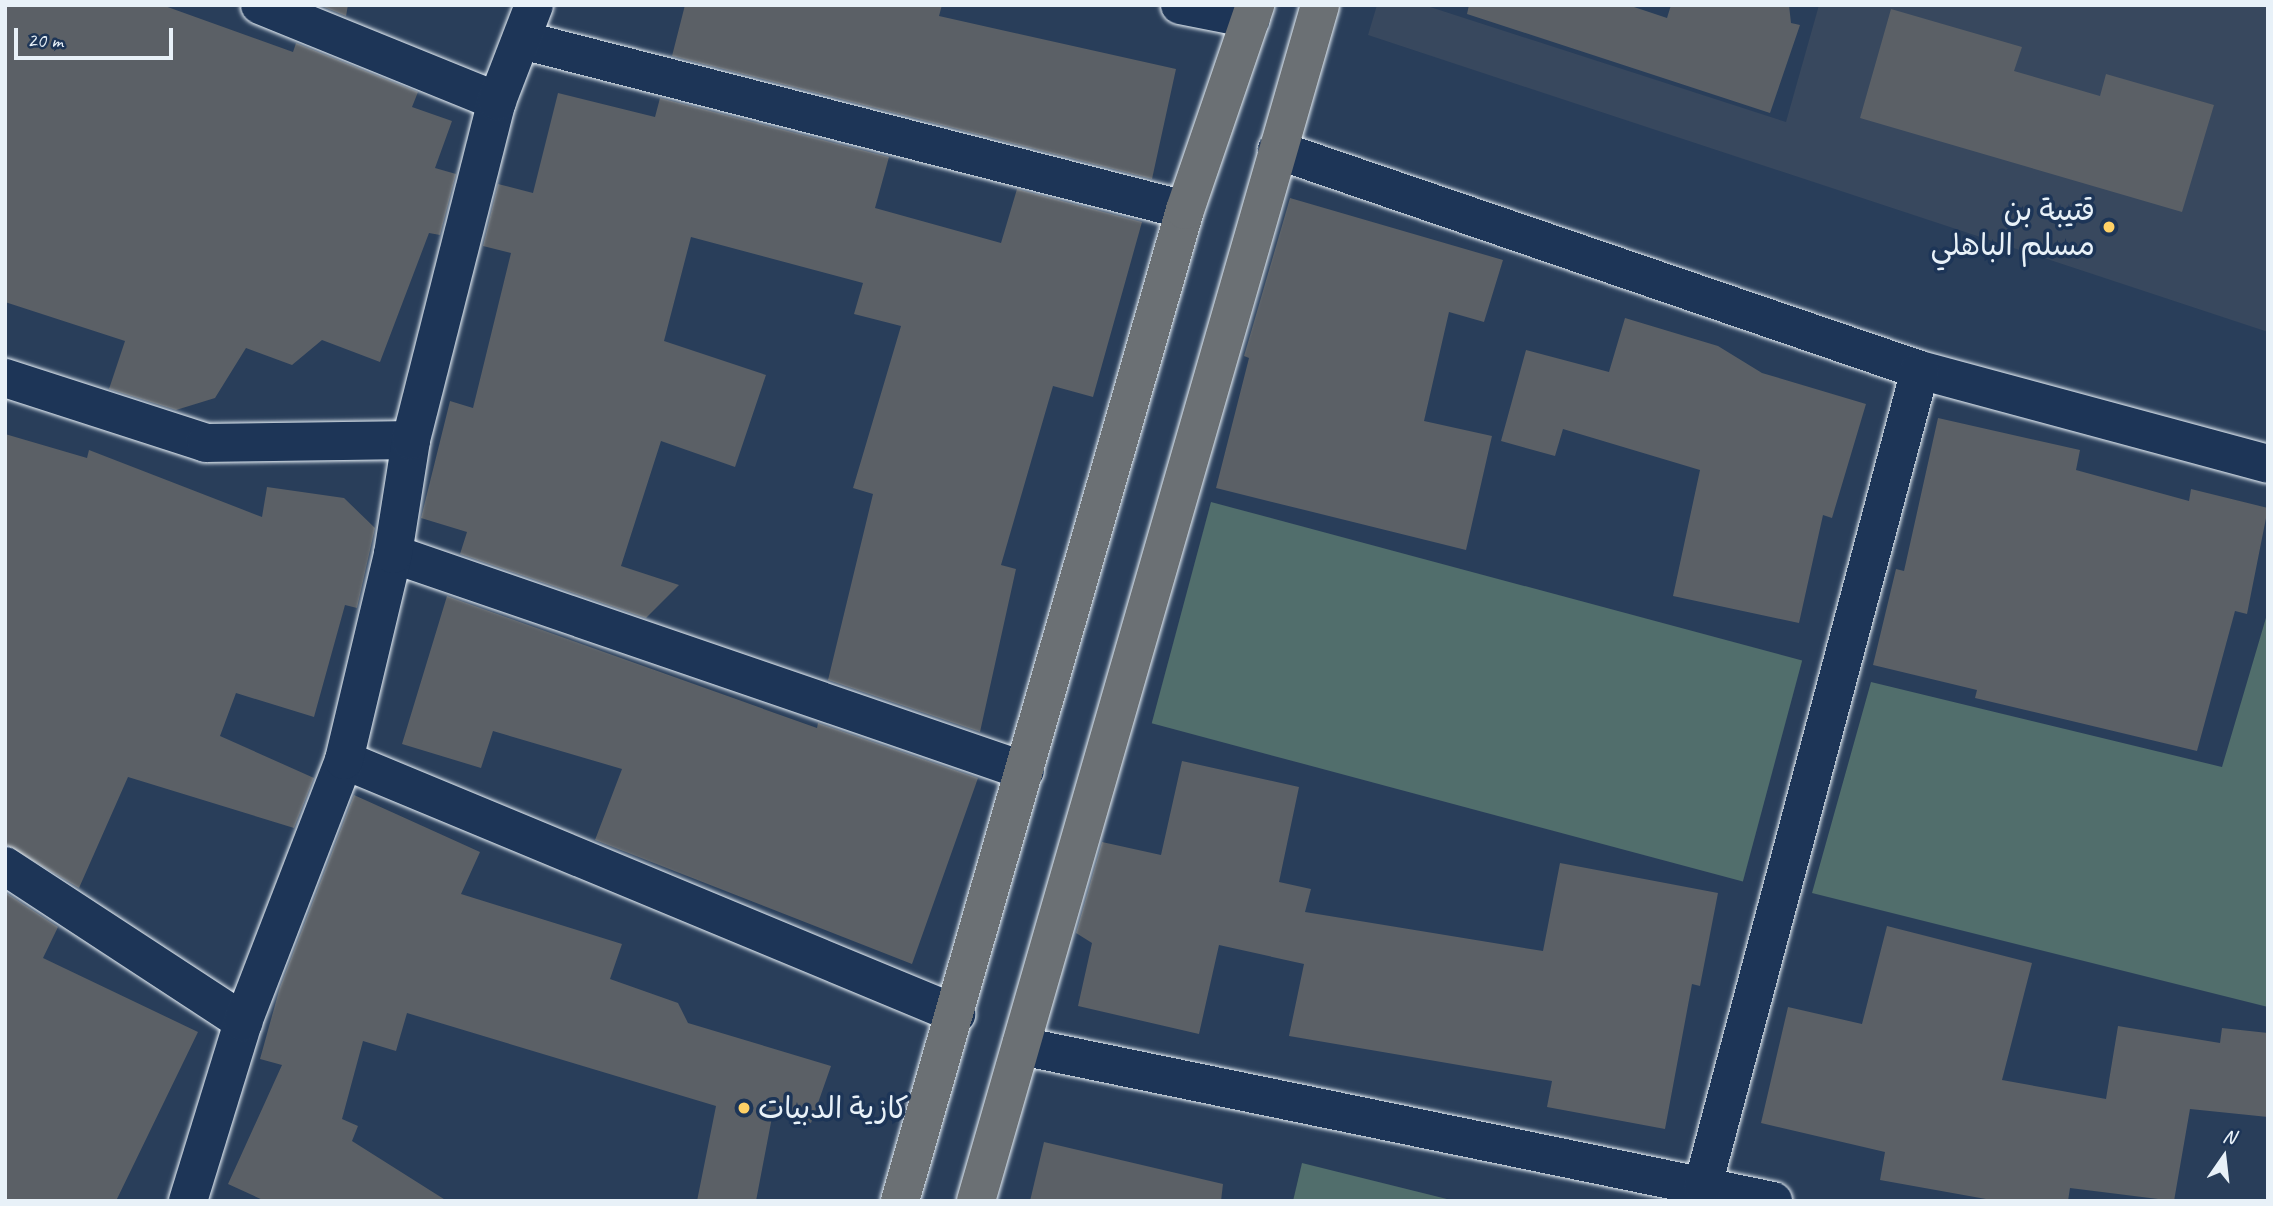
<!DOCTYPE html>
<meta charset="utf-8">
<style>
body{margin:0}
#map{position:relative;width:2273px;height:1206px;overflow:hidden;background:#293e5a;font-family:Caveat,"Playpen Sans Arabic",sans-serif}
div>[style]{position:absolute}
.built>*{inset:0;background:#38485e}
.green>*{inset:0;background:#516e6c;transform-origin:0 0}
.building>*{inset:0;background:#5b6066}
.roads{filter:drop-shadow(0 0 2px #e8f1f8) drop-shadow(0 0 2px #e8f1f8)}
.minor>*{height:38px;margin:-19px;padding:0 19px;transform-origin:19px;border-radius:19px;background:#1d3557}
.major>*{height:38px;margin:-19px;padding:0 19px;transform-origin:19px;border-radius:19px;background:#6b7074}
.dots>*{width:19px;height:19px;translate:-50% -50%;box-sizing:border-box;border:4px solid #1d3557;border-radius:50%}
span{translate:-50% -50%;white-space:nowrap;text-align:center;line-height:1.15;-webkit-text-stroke:7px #1d3557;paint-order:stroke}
.poi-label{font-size:30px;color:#e8f1f8}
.right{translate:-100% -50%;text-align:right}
.left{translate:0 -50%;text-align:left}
.frame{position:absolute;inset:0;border:7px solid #e8f1f8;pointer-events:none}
.north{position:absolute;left:2189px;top:1122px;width:70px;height:70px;-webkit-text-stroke:5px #1d3557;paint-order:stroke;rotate:14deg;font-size:19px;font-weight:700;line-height:28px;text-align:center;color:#e8f1f8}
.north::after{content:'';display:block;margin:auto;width:24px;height:32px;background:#e8f1f8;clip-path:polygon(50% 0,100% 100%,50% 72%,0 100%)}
.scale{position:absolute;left:14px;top:28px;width:159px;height:32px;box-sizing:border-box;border:4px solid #e8f1f8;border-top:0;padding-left:9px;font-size:21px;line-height:24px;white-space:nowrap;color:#e8f1f8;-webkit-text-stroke:5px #1d3557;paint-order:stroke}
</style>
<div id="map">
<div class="built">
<i style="clip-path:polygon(1377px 5px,1424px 5px,1786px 122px,1819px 5px,2268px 5px,2268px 332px,1368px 35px)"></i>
</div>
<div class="green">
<i style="left:1211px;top:502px;width:612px;height:229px;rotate:15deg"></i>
<i style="clip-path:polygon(2268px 611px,2268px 1007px,1812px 893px,1871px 682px,2222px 767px)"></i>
<i style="clip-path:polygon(1302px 1163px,1455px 1201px,1293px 1201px)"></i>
</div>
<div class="building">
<i style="clip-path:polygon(5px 5px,162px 5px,293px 52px,296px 43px,418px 92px,412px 107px,452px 121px,435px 168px,456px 174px,440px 235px,429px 233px,380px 362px,322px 340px,292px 365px,246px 348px,215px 398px,176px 410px,109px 389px,125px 341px,5px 302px)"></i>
<i style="clip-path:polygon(319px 5px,348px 5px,346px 16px)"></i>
<i style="clip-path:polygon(685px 5px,942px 5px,939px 16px,1176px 69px,1152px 179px,672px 56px)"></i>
<i style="clip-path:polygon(1469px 5px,1628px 5px,1667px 18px,1671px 5px,1789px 5px,1791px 23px,1800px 25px,1770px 113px,1467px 14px)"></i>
<i style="clip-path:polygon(1891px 9px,2022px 47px,2014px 71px,2100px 96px,2106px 74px,2214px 105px,2182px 212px,1860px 118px)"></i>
<i style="clip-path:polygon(558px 93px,655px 117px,660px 98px,889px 157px,875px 208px,1001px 243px,1017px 189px,1142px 222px,1093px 397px,1053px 386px,1001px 565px,1016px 569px,980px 732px,828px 680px,873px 494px,853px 488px,901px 326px,854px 314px,863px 283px,691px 237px,664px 341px,766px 375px,735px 467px,661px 441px,621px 566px,679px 585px,646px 618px,460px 554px,467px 532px,421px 518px,450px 401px,473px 408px,511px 253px,483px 246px,498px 184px,533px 193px)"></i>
<i style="clip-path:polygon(1290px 198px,1503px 260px,1484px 322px,1449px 312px,1424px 421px,1492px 436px,1466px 550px,1216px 488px,1249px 358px,1244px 356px)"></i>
<i style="clip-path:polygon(1625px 318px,1718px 346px,1762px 373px,1866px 404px,1832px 518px,1823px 515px,1799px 623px,1673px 596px,1700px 470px,1563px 429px,1555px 456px,1501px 441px,1526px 350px,1609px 372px)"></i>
<i style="clip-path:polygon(1938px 418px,2080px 450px,2076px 470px,2189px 501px,2191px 489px,2268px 508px,2247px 614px,2235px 611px,2197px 751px,1975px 698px,1977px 690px,1873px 665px,1896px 569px,1904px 571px)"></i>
<i style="clip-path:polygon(5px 434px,87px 458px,89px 450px,262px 517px,267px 487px,344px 498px,375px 528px,357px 608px,345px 605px,314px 717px,236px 693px,220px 736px,314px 778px,294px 828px,128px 777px,79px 888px,5px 844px)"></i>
<i style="clip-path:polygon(447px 596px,817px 728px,818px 723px,978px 778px,912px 964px,595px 840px,622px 769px,493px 731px,481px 768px,402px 744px)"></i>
<i style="clip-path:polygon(1182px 761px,1299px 787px,1279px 882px,1311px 889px,1305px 912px,1543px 951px,1560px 863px,1718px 893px,1700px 986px,1692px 984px,1665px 1129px,1547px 1107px,1552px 1081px,1289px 1036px,1304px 964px,1219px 945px,1199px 1034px,1078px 1006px,1092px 943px,1076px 933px,1102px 842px,1161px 855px)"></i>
<i style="clip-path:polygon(354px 795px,480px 852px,461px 894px,622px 944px,610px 979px,678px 1003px,688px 1023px,831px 1066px,811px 1123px,773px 1112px,756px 1201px,697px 1201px,716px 1106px,407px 1013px,396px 1051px,363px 1041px,342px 1119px,358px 1126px,352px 1141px,447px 1201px,265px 1201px,228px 1184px,282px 1065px,260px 1059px,280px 987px)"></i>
<i style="clip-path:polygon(5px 892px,58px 927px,43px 958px,198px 1032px,116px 1201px,5px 1201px)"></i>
<i style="clip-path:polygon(1887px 926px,2032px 963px,2002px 1080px,2106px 1099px,2118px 1026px,2220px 1043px,2222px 1028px,2268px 1033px,2268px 1117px,2190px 1109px,2174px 1201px,2070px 1188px,2068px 1201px,1997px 1201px,1880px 1180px,1885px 1152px,1761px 1123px,1788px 1007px,1862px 1024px)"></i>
<i style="clip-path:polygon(1044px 1142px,1223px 1184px,1221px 1201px,1030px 1201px)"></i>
</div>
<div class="roads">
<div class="minor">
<i style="left:260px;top:5px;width:256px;rotate:22.1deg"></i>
<i style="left:1180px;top:5px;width:72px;rotate:11.2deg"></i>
<i style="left:522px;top:40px;width:684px;rotate:14.38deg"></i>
<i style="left:1277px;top:150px;width:680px;rotate:18.89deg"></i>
<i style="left:1920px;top:370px;width:360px;rotate:15.1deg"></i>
<i style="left:5px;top:378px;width:211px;rotate:17.9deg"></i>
<i style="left:206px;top:443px;width:205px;rotate:-0.8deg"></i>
<i style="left:393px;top:554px;width:668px;rotate:18.95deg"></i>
<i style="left:344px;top:760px;width:663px;rotate:22.54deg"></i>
<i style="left:5px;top:866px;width:285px;rotate:33.2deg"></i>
<i style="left:1021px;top:1046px;width:768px;rotate:11.65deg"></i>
<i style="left:1703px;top:1185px;width:843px;rotate:-75.09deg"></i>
<i style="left:188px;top:1201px;width:187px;rotate:-72.9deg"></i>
<i style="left:243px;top:1022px;width:281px;rotate:-68.9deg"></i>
<i style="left:344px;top:760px;width:212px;rotate:-76.6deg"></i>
<i style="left:393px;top:554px;width:115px;rotate:-81deg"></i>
<i style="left:411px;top:440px;width:350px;rotate:-75.8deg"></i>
<i style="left:497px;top:101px;width:103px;rotate:-68.9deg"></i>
</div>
<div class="major">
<i style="left:900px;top:1201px;width:1031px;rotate:-73.96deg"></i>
<i style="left:1185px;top:210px;width:217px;rotate:-71.1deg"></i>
<i style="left:976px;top:1201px;width:1244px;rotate:-73.95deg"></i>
</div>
</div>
<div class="dots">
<i style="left:2109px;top:227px;background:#ffd166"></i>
<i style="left:744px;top:1108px;background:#ffd166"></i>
</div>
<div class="poi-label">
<span class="right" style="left:2095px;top:227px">قتيبة بن<br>مسلم الباهلي</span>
<span class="left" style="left:758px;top:1108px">كازية الدبيات</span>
</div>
<div class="frame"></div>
<div class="north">N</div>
<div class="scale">20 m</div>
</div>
